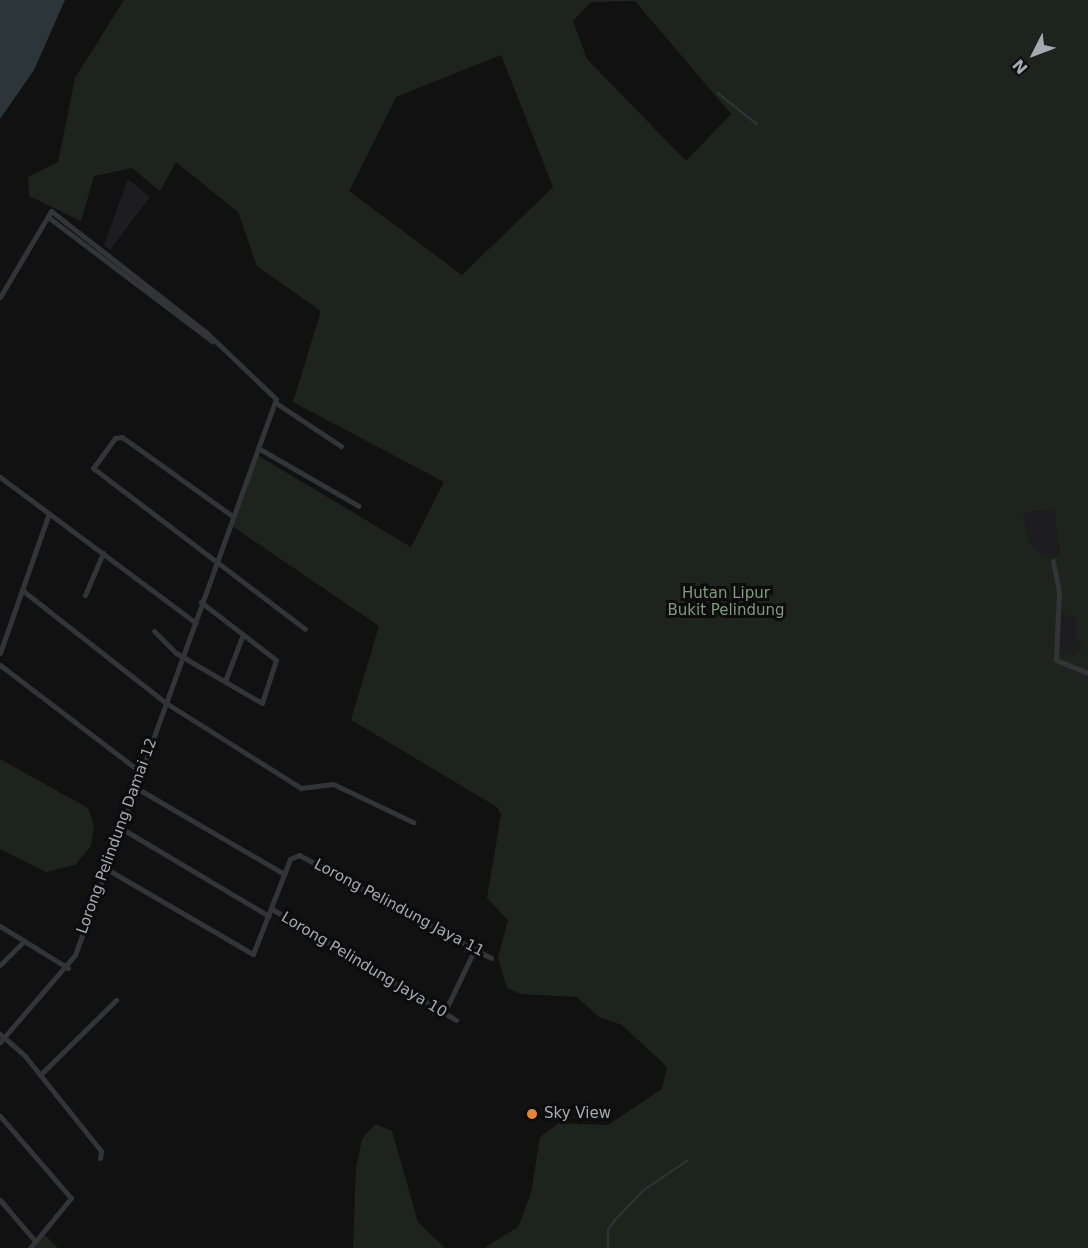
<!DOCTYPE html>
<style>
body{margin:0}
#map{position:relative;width:1088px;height:1248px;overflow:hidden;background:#111112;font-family:"DejaVu Sans",sans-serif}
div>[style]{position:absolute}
.built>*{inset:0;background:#1d1d1f}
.green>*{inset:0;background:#1d241d}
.water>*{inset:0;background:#2b363a}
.stream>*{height:1.5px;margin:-0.75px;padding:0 0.75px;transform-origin:0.75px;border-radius:0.75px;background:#2b363a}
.street>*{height:5px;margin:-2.5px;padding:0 2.5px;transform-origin:2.5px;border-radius:2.5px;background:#323437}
.dots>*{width:16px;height:16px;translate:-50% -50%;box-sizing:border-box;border:3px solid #0c0c0d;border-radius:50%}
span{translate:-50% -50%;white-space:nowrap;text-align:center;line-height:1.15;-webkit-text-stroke:6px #0c0c0d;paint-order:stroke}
.park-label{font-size:15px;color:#7f9c7a}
.street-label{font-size:15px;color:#a3aab2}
.poi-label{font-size:15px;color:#a3aab2}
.left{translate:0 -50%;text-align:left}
.north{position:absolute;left:1004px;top:24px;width:60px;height:60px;-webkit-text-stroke:4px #0c0c0d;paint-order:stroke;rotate:228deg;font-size:16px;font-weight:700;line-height:24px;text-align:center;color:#a3aab2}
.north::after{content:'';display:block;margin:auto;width:21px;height:27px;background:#a3aab2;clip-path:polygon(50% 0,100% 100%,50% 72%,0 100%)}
</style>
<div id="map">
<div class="built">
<i style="clip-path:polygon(128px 179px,150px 197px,110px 250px,104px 245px)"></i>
<i style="clip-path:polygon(1054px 509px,1060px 557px,1043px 557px,1030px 543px,1023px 513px)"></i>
<i style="clip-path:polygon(1060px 615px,1077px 617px,1075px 637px,1083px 648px,1073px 657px,1056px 652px)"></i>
</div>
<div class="green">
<i style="clip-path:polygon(evenodd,124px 0,1088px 0,1088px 1248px,484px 1248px,518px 1227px,531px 1193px,540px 1137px,559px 1123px,608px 1125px,662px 1089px,667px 1067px,622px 1025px,599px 1017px,577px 997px,520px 994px,507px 988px,498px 958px,508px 920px,487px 898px,501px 815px,497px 807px,351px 720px,379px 626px,229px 524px,257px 455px,411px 547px,444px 482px,293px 402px,321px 311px,257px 266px,238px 212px,176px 162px,160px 191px,132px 168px,94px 176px,81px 221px,29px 196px,28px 177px,58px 162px,75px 78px,124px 0,635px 1px,731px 114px,686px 161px,587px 59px,573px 21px,591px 2px,635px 1px,124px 0,501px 55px,553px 187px,462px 275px,349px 191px,396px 97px,501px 55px,124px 0,1054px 509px,1060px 557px,1043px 557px,1030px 543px,1023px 513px,1054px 509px,124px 0,1060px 615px,1076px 617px,1075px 637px,1083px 648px,1074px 656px,1056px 652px,1060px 615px)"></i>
<i style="clip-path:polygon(0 759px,88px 808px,94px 826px,91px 846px,75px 865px,46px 872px,0 849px)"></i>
<i style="clip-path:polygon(375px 1124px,392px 1131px,418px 1222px,445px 1248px,353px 1248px,356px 1168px,362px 1139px)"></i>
<i style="clip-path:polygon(45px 1235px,58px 1248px,34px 1248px)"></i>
</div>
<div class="water">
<i style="clip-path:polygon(0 0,65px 0,34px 70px,0 119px)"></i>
</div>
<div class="stream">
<i style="left:718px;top:93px;width:50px;rotate:38.5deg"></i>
<i style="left:608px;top:1248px;width:18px;rotate:-90deg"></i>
<i style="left:608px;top:1230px;width:12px;rotate:-55deg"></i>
<i style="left:615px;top:1220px;width:42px;rotate:-46deg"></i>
<i style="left:644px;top:1190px;width:52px;rotate:-34deg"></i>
</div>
<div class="street">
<i style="left:48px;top:217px;width:206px;rotate:37.1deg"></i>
<i style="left:0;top:297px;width:100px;rotate:-59.3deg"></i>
<i style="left:51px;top:211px;width:198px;rotate:38deg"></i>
<i style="left:207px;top:333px;width:95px;rotate:43.7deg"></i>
<i style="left:276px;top:399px;width:591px;rotate:109.88deg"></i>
<i style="left:75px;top:955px;width:115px;rotate:130.8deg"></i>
<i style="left:276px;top:403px;width:78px;rotate:33.5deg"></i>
<i style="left:258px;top:448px;width:116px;rotate:29.9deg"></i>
<i style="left:0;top:477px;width:244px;rotate:36.7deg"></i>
<i style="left:231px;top:515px;width:134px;rotate:-144.4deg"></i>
<i style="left:122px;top:437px;width:7px;rotate:172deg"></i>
<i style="left:115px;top:438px;width:37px;rotate:126deg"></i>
<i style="left:93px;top:468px;width:266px;rotate:37.2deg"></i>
<i style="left:1053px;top:561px;width:31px;rotate:79deg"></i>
<i style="left:1059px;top:591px;width:69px;rotate:92.5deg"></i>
<i style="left:1056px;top:660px;width:35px;rotate:22deg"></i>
<i style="left:22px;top:590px;width:183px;rotate:38.1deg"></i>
<i style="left:166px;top:703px;width:160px;rotate:32.2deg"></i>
<i style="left:301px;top:788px;width:32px;rotate:-7deg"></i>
<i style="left:333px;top:784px;width:89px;rotate:25.4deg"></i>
<i style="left:85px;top:595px;width:46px;rotate:-66.8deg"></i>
<i style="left:154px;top:631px;width:31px;rotate:45deg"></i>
<i style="left:176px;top:653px;width:99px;rotate:30.2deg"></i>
<i style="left:262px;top:703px;width:45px;rotate:-72deg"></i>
<i style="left:276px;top:660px;width:95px;rotate:-142.3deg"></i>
<i style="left:0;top:653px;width:148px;rotate:-70.7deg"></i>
<i style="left:0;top:665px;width:173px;rotate:37.3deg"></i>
<i style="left:225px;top:681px;width:47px;rotate:-68.9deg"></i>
<i style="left:133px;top:786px;width:175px;rotate:30.2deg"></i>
<i style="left:119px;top:827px;width:174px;rotate:30.7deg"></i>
<i style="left:105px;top:868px;width:171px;rotate:30.2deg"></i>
<i style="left:253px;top:954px;width:102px;rotate:-68.7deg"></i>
<i style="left:290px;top:859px;width:10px;rotate:-24deg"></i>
<i style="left:299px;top:855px;width:218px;rotate:28.2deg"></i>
<i style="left:272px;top:909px;width:215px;rotate:31.1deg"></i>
<i style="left:0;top:926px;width:80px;rotate:31.7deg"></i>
<i style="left:0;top:965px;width:34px;rotate:-45deg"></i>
<i style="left:444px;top:1013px;width:71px;rotate:-64.2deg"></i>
<i style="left:0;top:1034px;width:33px;rotate:41deg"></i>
<i style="left:25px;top:1056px;width:122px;rotate:51.3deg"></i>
<i style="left:101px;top:1151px;width:7px;rotate:98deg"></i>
<i style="left:40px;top:1075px;width:107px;rotate:-44.6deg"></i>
<i style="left:0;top:1116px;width:108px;rotate:49.1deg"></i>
<i style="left:71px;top:1198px;width:65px;rotate:129.4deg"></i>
<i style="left:0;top:1200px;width:55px;rotate:49.4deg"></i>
</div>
<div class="dots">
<i style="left:532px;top:1114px;background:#e68734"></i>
</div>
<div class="park-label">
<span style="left:726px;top:602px">Hutan Lipur<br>Bukit Pelindung</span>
</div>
<div class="street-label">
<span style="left:117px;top:836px;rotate:-70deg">Lorong Pelindung Damai 12</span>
<span style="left:399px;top:908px;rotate:28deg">Lorong Pelindung Jaya 11</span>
<span style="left:364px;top:965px;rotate:31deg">Lorong Pelindung Jaya 10</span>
</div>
<div class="poi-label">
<span class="left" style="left:544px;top:1114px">Sky View</span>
</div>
<div class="north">N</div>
</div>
